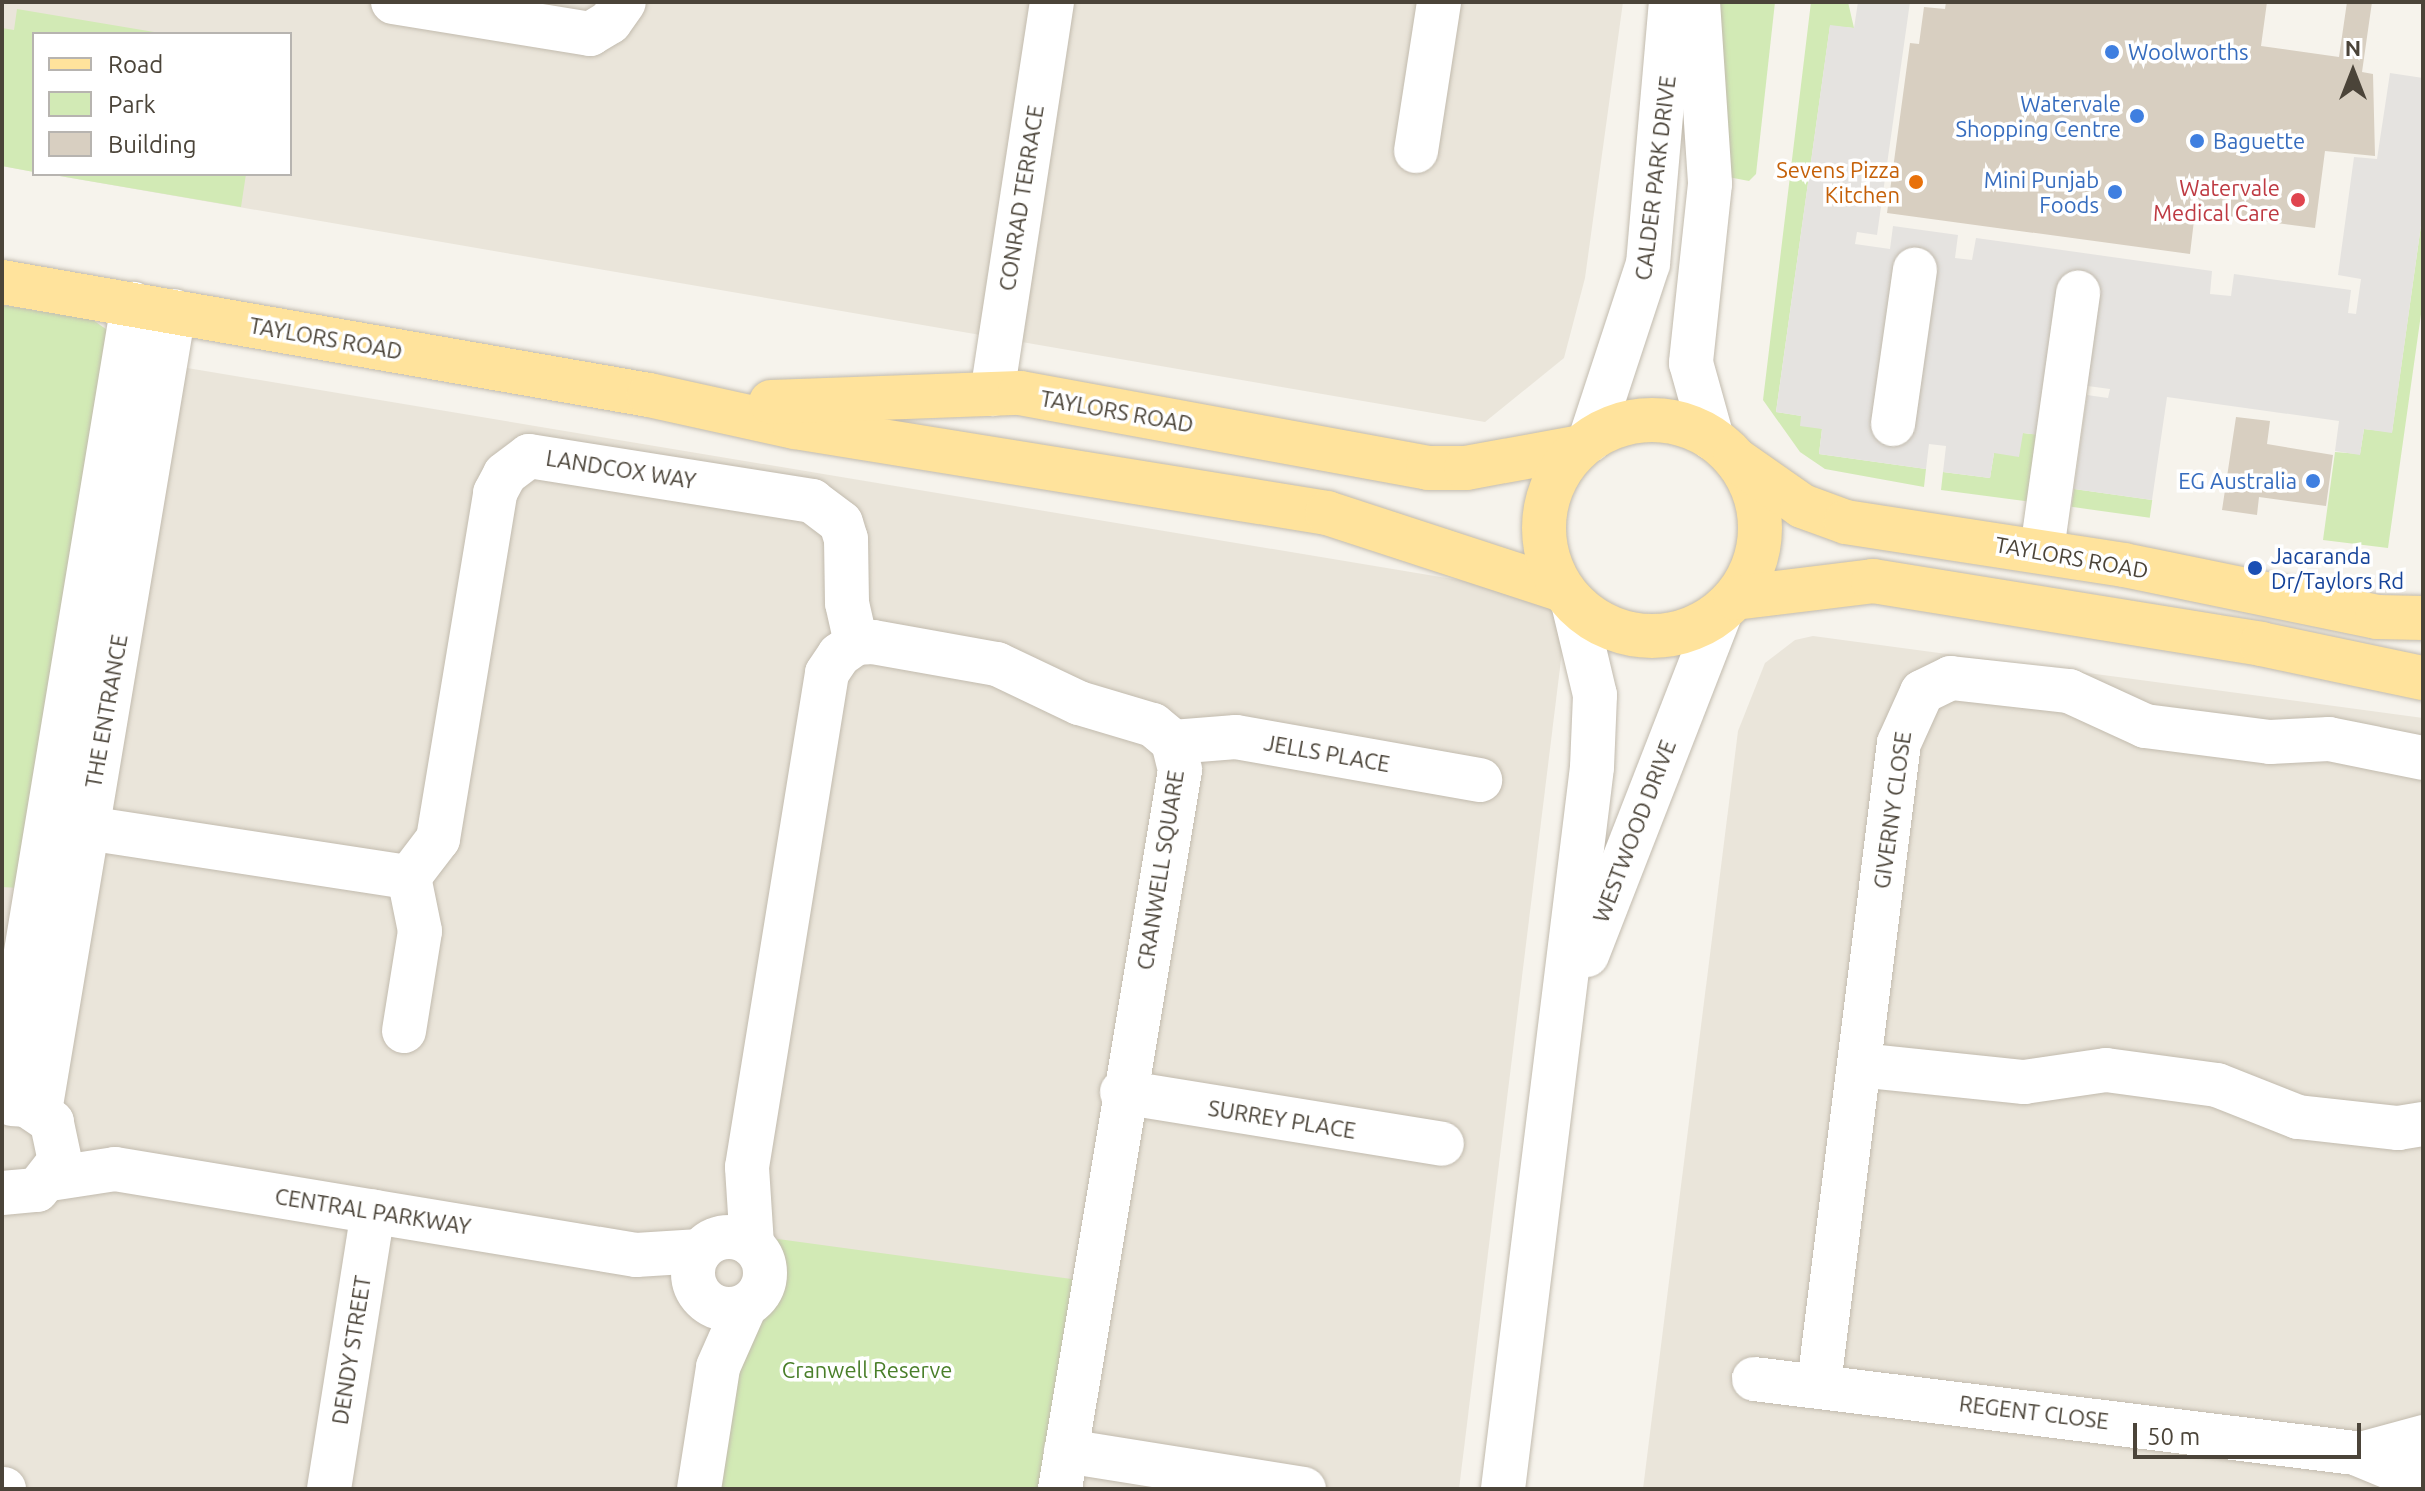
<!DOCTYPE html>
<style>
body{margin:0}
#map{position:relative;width:2425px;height:1491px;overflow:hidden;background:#f6f3ec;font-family:Ubuntu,sans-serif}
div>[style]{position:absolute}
.residential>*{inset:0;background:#eae5da}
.green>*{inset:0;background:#d2eab5;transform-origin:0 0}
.parking>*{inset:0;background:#e5e3e0}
.building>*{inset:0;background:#d8cfc1}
.roads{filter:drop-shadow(0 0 2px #c2bbae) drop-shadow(0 0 2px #c2bbae)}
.minor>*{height:44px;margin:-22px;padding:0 22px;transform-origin:22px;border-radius:22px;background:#fff}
.minor>.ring{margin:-22px;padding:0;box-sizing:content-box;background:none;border:44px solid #fff;border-radius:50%}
.major>*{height:44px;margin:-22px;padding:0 22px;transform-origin:22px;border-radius:22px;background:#ffe39c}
.major>.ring{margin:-22px;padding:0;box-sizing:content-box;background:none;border:44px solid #ffe39c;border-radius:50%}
.dots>*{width:22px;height:22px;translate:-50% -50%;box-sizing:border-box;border:4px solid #fff;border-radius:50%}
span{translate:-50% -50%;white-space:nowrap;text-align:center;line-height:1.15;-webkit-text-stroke:7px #fff;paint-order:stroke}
.shop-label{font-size:22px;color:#366cbe}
.left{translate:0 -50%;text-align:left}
.right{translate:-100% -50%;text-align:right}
.food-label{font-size:22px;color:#c56008}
.street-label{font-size:22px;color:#4b4439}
.health-label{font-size:22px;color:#be3a42}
.transit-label{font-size:22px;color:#164399}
.park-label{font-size:22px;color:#4a7f2a}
.frame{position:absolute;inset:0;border:4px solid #4b4439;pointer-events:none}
.legend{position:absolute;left:32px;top:32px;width:260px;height:144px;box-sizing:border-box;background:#fff;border:2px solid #b7b4b0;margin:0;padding:10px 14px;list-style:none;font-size:24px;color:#4b4439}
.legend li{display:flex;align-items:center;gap:16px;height:40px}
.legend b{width:40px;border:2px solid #b7b4b0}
.north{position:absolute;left:2313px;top:32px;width:80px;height:80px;-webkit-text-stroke:6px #fff;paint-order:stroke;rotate:0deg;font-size:22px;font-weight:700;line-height:32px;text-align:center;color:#4b4439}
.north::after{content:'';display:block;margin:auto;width:28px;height:36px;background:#4b4439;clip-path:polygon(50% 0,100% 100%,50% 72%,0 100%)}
.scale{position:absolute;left:2133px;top:1423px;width:228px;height:36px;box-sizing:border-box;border:4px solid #4b4439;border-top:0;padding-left:10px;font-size:24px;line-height:28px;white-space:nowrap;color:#4b4439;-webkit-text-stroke:6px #fff;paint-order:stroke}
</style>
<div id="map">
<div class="residential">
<i style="clip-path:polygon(2px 2px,1623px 2px,1585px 278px,1564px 358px,1485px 422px,48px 174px,290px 174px,290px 34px,34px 34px,34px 172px,2px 166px)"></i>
<i style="clip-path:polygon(2px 337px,1548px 595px,1566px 619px,1459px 1489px,2px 1489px)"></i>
<i style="clip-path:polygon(1813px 636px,2423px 718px,2423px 1489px,1643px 1489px,1738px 731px,1765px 663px,1795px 640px)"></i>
</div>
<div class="green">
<i style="clip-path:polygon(1711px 2px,1775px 2px,1756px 174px,1749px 181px,1728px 177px)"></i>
<i style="clip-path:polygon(1811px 2px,1848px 2px,1854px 28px,1830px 26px,1776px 412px,1802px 416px,1822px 429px,1819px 454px,1926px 469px,1924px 487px,1825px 469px,1800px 452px,1763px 400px)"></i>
<i style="clip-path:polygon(17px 9px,166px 34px,34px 34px,34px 172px,2px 166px,2px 28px,14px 30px)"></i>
<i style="clip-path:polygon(48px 174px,246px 174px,241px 207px)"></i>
<i style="clip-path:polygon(2423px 211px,2423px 300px,2388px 548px,2323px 540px,2335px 452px,2360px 454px,2364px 429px,2392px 432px)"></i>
<i style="clip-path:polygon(2px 305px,93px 320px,113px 334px,19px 888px,2px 887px)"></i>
<i style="clip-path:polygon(2023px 433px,2050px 436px,2039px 503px,1941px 490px,1943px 472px,1990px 478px,1994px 453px)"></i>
<i style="left:2074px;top:489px;width:79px;height:18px;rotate:8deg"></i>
<i style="clip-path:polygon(778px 1239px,1079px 1280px,1045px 1489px,711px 1489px,737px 1347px,770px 1302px,776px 1281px,762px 1245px)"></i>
</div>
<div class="parking">
<i style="clip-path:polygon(1858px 2px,1910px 2px,1877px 235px,1857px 232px,1855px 244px,1890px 249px,1893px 226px,1958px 235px,1955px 258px,1972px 260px,1976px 238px,2212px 271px,2210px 294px,2231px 296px,2234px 274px,2351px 290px,2348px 313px,2356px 314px,2361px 279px,2338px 275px,2354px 157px,2377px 159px,2390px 73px,2423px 78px,2423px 211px,2392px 433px,2364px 429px,2360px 455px,2335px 451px,2339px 421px,2167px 397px,2152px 500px,2074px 489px,2087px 395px,2108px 398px,2110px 389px,2058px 382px,2050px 436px,2023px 433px,2019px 457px,1994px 453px,1990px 478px,1943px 472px,1946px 446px,1929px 444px,1926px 469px,1819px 454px,1822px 429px,1800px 426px,1801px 416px,1776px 412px,1830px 25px,1854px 28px)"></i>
</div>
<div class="building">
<i style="clip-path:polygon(1946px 2px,2267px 2px,2261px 46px,2339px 57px,2347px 2px,2372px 2px,2362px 72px,2373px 74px,2375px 156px,2325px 151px,2315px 228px,2195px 212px,2190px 254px,1887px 213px,1910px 43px,1919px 44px,1924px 7px,1945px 9px)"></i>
<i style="clip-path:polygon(2236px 417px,2270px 421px,2267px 444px,2333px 455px,2326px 506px,2259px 497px,2257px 515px,2222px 510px)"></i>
</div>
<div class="roads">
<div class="minor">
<i style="left:393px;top:2px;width:200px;rotate:9.2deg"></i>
<i style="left:590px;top:34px;width:23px;rotate:-31deg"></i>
<i style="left:610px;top:22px;width:24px;rotate:-55deg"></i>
<i style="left:1698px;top:2px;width:182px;rotate:86.2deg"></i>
<i style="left:1710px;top:184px;width:180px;rotate:96.1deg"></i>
<i style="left:1691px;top:363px;width:78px;rotate:74.4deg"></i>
<i style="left:1416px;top:151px;width:151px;rotate:-81.2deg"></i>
<i style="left:992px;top:394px;width:397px;rotate:-81.3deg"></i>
<i style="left:1893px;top:424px;width:156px;rotate:-81.9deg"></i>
<i style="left:1590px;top:440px;width:185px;rotate:-71.8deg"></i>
<i style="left:1648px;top:264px;width:263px;rotate:-85deg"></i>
<i style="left:2042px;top:550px;width:260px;rotate:-82deg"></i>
<i style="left:1173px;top:742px;width:63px;rotate:-4.5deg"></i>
<i style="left:1236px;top:737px;width:248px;rotate:10deg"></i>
<i style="left:48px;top:822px;width:365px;rotate:8.7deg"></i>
<i style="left:409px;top:877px;width:48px;rotate:-52.7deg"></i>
<i style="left:438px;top:839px;width:351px;rotate:-80.6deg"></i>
<i style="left:495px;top:493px;width:21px;rotate:-62deg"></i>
<i style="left:505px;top:474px;width:30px;rotate:-37deg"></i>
<i style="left:529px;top:456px;width:287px;rotate:9deg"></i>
<i style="left:812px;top:501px;width:36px;rotate:37deg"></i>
<i style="left:841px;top:523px;width:17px;rotate:73deg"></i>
<i style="left:846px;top:539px;width:64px;rotate:89.1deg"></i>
<i style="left:847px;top:603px;width:41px;rotate:77.3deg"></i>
<i style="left:1587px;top:955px;width:367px;rotate:-68.7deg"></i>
<i style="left:404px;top:1031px;width:101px;rotate:-80.9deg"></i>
<i style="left:420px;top:931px;width:55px;rotate:-101.5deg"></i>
<i style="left:1859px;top:1065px;width:166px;rotate:5.9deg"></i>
<i style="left:2024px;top:1082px;width:83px;rotate:-8.3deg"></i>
<i style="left:2106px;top:1070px;width:112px;rotate:7.7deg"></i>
<i style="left:2217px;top:1085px;width:87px;rotate:21.6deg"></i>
<i style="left:2298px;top:1117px;width:101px;rotate:6.3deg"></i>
<i style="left:2398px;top:1128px;width:25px;rotate:-9deg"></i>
<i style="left:1122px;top:1092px;width:324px;rotate:9.2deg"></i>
<i style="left:2px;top:1097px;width:804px;rotate:-80.62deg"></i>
<i style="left:40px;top:1111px;width:811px;rotate:-80.49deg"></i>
<i style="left:50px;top:1179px;width:66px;rotate:-8.7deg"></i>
<i style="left:115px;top:1169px;width:528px;rotate:9.37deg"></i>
<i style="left:636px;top:1255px;width:64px;rotate:-3.6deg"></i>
<i style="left:2px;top:1193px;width:35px;rotate:-5deg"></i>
<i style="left:37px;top:1190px;width:37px;rotate:-52deg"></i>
<i style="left:60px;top:1161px;width:40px;rotate:-102deg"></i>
<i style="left:52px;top:1122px;width:30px;rotate:-146deg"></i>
<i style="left:27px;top:1105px;width:15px;rotate:-176deg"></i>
<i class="ring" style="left:693px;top:1237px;width:28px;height:28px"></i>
<i style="left:752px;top:1245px;width:78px;rotate:-93.7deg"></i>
<i style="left:747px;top:1167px;width:500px;rotate:-80.8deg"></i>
<i style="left:827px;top:673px;width:22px;rotate:-56deg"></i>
<i style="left:839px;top:655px;width:21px;rotate:-35deg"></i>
<i style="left:856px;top:643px;width:17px;rotate:-3deg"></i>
<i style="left:873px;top:642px;width:126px;rotate:10.1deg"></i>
<i style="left:997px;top:664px;width:91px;rotate:25.4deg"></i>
<i style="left:1079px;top:703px;width:77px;rotate:16.6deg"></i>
<i style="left:1153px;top:725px;width:26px;rotate:40deg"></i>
<i style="left:1173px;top:742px;width:29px;rotate:76deg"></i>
<i style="left:1180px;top:770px;width:729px;rotate:99.48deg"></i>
<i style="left:1754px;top:1379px;width:606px;rotate:7.02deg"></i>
<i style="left:2355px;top:1453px;width:74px;rotate:22.4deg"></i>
<i style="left:1819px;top:1384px;width:646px;rotate:-82.89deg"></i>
<i style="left:1899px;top:743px;width:56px;rotate:-65.7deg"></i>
<i style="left:1922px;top:692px;width:32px;rotate:-26deg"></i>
<i style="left:1951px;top:678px;width:119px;rotate:6.3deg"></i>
<i style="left:2069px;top:691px;width:84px;rotate:24.7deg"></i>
<i style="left:2145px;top:726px;width:126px;rotate:7.3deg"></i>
<i style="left:2270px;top:742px;width:59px;rotate:-2.9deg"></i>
<i style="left:2329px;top:739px;width:96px;rotate:11.4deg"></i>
<i style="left:1066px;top:1451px;width:241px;rotate:9.1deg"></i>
<i style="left:2361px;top:1454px;width:64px;rotate:-15.3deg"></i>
<i style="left:2px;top:1489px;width:2px"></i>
<i style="left:329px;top:1489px;width:281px;rotate:-81deg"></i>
<i style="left:699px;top:1489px;width:123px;rotate:-81.1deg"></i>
<i style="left:718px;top:1367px;width:67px;rotate:-66.1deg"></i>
<i style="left:1503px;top:1489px;width:727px;rotate:-82.97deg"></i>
<i style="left:1592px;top:767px;width:72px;rotate:-87.6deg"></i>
<i style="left:1595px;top:695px;width:95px;rotate:-103.4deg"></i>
</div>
<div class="major">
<i style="left:2px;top:282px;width:657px;rotate:9.91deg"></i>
<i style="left:649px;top:395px;width:149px;rotate:12.4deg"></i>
<i style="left:795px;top:427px;width:539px;rotate:9.18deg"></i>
<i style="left:1327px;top:513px;width:248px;rotate:18.1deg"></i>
<i style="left:771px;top:402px;width:249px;rotate:-2.1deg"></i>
<i style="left:1020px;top:393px;width:415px;rotate:10.4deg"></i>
<i style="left:1428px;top:468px;width:38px"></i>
<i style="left:1466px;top:468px;width:116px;rotate:-10.4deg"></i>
<i class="ring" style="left:1544px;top:420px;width:172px;height:172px"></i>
<i style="left:1735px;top:459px;width:82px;rotate:35deg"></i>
<i style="left:1802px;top:506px;width:47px;rotate:20deg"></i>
<i style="left:1846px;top:522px;width:281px;rotate:8.8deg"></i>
<i style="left:2124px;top:565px;width:258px;rotate:11.6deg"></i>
<i style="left:2377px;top:617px;width:46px;rotate:1.2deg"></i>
<i style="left:1735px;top:598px;width:139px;rotate:-7deg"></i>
<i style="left:1873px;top:581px;width:393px;rotate:9.2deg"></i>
<i style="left:2261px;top:644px;width:166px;rotate:11.9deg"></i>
</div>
</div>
<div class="dots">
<i style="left:2112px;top:52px;background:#3f7fe0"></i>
<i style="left:2137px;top:116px;background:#3f7fe0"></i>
<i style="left:2197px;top:141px;background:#3f7fe0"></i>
<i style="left:1916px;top:182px;background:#e8710a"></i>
<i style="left:2115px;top:192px;background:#3f7fe0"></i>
<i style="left:2298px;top:200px;background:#e0444e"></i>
<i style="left:2313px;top:481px;background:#3f7fe0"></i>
<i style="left:2255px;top:568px;background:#1a4fb4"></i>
</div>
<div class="shop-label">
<span class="left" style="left:2128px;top:52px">Woolworths</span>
<span class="right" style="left:2121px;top:116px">Watervale<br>Shopping Centre</span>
<span class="left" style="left:2213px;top:141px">Baguette</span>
<span class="right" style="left:2099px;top:192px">Mini Punjab<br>Foods</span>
<span class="right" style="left:2297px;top:481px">EG Australia</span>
</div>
<div class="food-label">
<span class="right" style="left:1900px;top:182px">Sevens Pizza<br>Kitchen</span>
</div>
<div class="street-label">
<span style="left:1655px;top:178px;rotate:-83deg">CALDER PARK DRIVE</span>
<span style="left:1021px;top:198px;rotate:-81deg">CONRAD TERRACE</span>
<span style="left:326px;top:338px;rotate:10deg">TAYLORS ROAD</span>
<span style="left:1117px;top:411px;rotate:10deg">TAYLORS ROAD</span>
<span style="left:621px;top:469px;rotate:9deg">LANDCOX WAY</span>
<span style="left:2072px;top:557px;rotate:10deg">TAYLORS ROAD</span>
<span style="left:106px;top:711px;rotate:-80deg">THE ENTRANCE</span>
<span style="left:1327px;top:753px;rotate:10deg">JELLS PLACE</span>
<span style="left:1892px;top:810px;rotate:-82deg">GIVERNY CLOSE</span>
<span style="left:1634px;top:831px;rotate:-69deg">WESTWOOD DRIVE</span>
<span style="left:1160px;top:870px;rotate:-81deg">CRANWELL SQUARE</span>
<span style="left:1282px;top:1119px;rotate:9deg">SURREY PLACE</span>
<span style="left:373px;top:1211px;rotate:9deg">CENTRAL PARKWAY</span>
<span style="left:351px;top:1350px;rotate:-81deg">DENDY STREET</span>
<span style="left:2034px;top:1412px;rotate:7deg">REGENT CLOSE</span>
</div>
<div class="health-label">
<span class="right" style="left:2280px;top:200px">Watervale<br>Medical Care</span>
</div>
<div class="transit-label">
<span class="left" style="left:2271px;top:568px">Jacaranda<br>Dr/Taylors Rd</span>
</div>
<div class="park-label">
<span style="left:867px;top:1370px">Cranwell Reserve</span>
</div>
<div class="frame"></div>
<ul class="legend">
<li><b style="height:10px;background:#ffe39c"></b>Road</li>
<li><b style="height:22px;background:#d2eab5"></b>Park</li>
<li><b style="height:22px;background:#d8cfc1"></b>Building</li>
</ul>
<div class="north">N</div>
<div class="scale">50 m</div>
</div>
